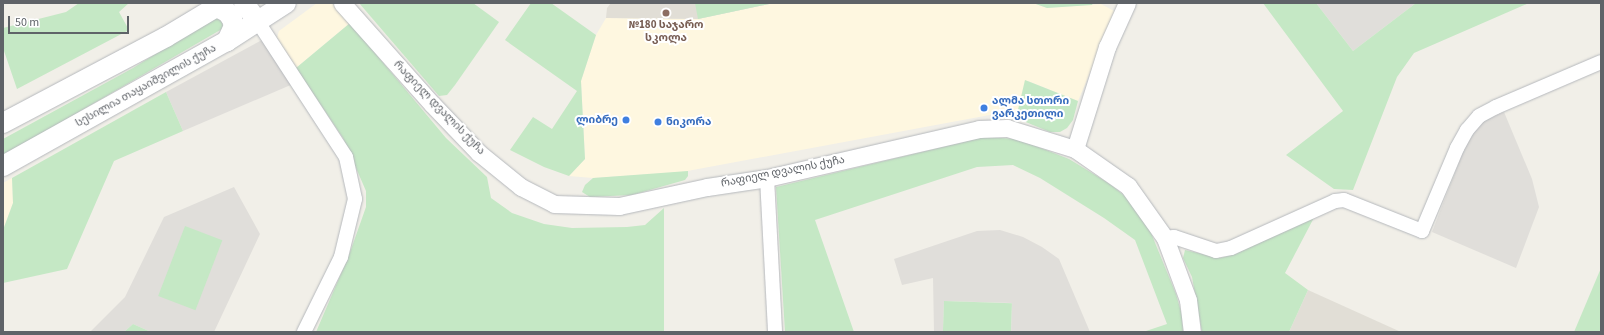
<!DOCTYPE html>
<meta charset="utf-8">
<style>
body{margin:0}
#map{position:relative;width:1604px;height:335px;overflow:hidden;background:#f1efe8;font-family:"Source Sans 3","Noto Sans Georgian",sans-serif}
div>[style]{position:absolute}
.commercial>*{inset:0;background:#fef7e0}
.industrial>*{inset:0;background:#e0deda}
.education>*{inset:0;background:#e1ded6}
.green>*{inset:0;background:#c5e8c5;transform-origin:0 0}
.roads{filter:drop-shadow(0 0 1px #b5b8bc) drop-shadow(0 0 1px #b5b8bc)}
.minor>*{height:14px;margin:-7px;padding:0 7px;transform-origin:7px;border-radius:7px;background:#fff}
.tertiary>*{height:17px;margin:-8.5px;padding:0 8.5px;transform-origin:8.5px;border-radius:8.5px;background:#fff}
.secondary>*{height:20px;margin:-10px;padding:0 10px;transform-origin:10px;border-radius:10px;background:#fff}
.dots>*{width:11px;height:11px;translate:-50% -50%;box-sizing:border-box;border:2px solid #fff;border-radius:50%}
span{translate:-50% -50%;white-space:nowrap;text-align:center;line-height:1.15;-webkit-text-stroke:4px #fff;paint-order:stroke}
.education-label{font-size:11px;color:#785e54;font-weight:700}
.street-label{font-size:11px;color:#5f6368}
.shop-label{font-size:11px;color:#366cbe;font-weight:700}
.left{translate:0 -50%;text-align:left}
.right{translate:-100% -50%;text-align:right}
.frame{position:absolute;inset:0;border:4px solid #5f6368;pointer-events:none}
.scale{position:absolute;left:8px;top:16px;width:121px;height:18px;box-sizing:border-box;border:2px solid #5f6368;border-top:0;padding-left:5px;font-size:12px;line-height:14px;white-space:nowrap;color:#5f6368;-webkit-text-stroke:3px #fff;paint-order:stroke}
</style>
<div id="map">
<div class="commercial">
<i style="clip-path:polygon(317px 3px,332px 3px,350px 23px,296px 68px,277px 38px,279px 31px)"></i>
<i style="clip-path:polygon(774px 3px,1033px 3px,1047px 8px,1101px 4px,1116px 12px,1078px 101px,1028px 81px,1016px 118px,995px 114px,682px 172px,593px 178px,569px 176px,585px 159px,581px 81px,596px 35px,606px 18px,698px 19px)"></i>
<i style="clip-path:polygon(12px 178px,13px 203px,3px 230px,3px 183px)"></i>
</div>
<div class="industrial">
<i style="clip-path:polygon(1316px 3px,1416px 3px,1353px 51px)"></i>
<i style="clip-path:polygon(262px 40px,293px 84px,183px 131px,166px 92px)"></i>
<i style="clip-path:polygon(1504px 112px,1532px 179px,1539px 207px,1516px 268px,1432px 232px,1468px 139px,1481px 122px)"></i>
<i style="clip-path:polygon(234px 187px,260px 234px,214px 332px,151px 332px,133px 324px,124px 332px,90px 332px,125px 297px,164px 217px)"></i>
<i style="clip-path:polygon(1000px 230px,1023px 237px,1042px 247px,1059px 259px,1090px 332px,1011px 332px,1012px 303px,944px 301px,943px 332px,934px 332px,933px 278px,902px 285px,894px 259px,977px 231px)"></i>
</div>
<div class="education">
<i style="clip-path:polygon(611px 3px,774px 3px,698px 19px,606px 18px,607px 8px)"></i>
<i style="clip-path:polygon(1308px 290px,1401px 332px,1289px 332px)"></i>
</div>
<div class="green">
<i style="clip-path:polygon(79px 3px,129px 3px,119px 12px,129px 30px,17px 89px,3px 48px,3px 28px,66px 12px)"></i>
<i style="clip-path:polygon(359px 3px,473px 3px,499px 22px,455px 85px,447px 95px,439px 96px)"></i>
<i style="clip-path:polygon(531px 3px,551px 3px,596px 35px,581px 81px,585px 159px,569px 176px,544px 167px,510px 150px,533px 117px,552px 129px,577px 91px,505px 40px)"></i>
<i style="clip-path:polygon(695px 3px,774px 3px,698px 19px)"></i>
<i style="clip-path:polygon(1033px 3px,1093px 3px,1092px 5px,1047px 8px)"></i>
<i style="clip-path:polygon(1263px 3px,1316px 3px,1353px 51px,1416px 3px,1529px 3px,1414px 53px,1397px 77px,1353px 190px,1334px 189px,1286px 155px,1343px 111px)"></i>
<i style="clip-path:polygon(215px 17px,221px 20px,223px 26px,222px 29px,3px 156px,3px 139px,133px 68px)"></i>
<i style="clip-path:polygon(350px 23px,446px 138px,487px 177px,491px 198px,512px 213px,544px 224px,572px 228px,627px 227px,645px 225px,664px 208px,664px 332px,316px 332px,349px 255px,366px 207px,366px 191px,343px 138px,296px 68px)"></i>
<i style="clip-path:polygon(1025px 80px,1078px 101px,1073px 120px,1067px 128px,1060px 132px,1050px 132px,1016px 118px)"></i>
<i style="clip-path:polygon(166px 92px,183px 131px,114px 161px,67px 269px,3px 283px,3px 230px,13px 203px,12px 178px)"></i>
<i style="clip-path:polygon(984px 137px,1018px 139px,1069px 159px,1110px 184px,1126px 197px,1149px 228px,1176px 294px,1182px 315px,1183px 332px,1143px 332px,1167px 324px,1135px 240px,1104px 218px,1040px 178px,1013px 165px,977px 167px,815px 220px,854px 332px,785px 332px,776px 187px)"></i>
<i style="clip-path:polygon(688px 171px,688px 176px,685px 180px,632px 195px,590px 197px,582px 192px,585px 185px,593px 178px)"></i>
<i style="clip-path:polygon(1318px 210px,1285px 273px,1308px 290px,1289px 332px,1202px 332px,1192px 277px,1183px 258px,1185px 250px,1220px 258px,1236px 254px)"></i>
<i style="left:185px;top:226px;width:40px;height:75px;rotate:21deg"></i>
<i style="clip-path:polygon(1601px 268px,1601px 332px,1574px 332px)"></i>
<i style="left:944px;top:301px;width:68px;height:31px;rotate:2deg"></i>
<i style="clip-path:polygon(133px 324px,151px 332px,124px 332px)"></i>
</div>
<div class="roads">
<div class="minor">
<i style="left:258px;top:22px;width:161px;rotate:56.9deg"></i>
<i style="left:346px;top:157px;width:43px;rotate:77.9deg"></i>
<i style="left:355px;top:199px;width:60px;rotate:103.6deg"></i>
<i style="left:341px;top:257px;width:84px;rotate:116.3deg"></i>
<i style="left:767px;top:178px;width:154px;rotate:87deg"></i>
<i style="left:1165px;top:238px;width:9px;rotate:-6deg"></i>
<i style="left:1174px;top:237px;width:44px;rotate:18.4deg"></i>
<i style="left:1216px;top:251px;width:15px;rotate:-11deg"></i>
<i style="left:1231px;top:248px;width:114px;rotate:-24.3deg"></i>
<i style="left:1335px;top:201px;width:9px;rotate:-6deg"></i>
<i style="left:1344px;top:200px;width:84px;rotate:21.7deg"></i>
<i style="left:1422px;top:231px;width:90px;rotate:-67.1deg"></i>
<i style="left:1457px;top:148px;width:21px;rotate:-61deg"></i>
<i style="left:1467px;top:130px;width:18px;rotate:-49deg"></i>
<i style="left:1479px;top:116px;width:19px;rotate:-28deg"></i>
<i style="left:1496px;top:107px;width:114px;rotate:-23.2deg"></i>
</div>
<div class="tertiary">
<i style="left:342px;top:3px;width:135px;rotate:48.3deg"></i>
<i style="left:432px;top:104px;width:68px;rotate:46.2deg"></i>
<i style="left:479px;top:153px;width:54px;rotate:39deg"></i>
<i style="left:521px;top:187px;width:37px;rotate:27deg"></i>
<i style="left:554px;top:204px;width:65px;rotate:1.8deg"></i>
<i style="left:619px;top:206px;width:90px;rotate:-12.2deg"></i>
<i style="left:707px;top:187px;width:61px;rotate:-8.5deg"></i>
<i style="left:767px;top:178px;width:218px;rotate:-13deg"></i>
<i style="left:979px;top:129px;width:28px;rotate:-2deg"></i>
<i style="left:1007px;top:128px;width:71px;rotate:17.2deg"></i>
<i style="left:1075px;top:149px;width:65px;rotate:34.9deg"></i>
<i style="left:1128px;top:186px;width:64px;rotate:54.6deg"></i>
<i style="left:1165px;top:238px;width:66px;rotate:69.6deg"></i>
<i style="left:1188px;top:300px;width:32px;rotate:83deg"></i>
<i style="left:1075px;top:149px;width:107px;rotate:-72.6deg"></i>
<i style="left:1107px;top:47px;width:48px;rotate:-65.6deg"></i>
</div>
<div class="secondary">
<i style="left:244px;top:3px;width:24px;rotate:54deg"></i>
<i style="left:217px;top:7px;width:11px;rotate:27deg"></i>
<i style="left:227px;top:12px;width:9px;rotate:54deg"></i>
<i style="left:232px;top:19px;width:7px;rotate:74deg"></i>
<i style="left:234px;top:26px;width:17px;rotate:115deg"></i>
<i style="left:3px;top:123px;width:184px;rotate:-27.8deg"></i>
<i style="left:166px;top:37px;width:66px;rotate:-30.8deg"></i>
<i style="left:3px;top:166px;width:257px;rotate:-29.2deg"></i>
<i style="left:227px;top:41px;width:70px;rotate:-32.8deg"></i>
</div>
</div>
<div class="dots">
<i style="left:666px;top:13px;background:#8d6e63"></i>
<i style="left:984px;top:108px;background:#3f7fe0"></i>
<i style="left:626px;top:120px;background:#3f7fe0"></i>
<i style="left:658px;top:122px;background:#3f7fe0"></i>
</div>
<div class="education-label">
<span style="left:666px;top:32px">№180 საჯარო<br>სკოლა</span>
</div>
<div class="street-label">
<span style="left:146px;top:86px;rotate:-29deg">სესილია თაყაიშვილის ქუჩა</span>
<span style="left:439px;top:108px;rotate:46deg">რაფიელ დვალის ქუჩა</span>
<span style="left:783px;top:172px;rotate:-11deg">რაფიელ დვალის ქუჩა</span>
</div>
<div class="shop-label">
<span class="left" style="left:992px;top:108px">ალმა სთორი<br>ვარკეთილი</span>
<span class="right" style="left:618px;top:120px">ლიბრე</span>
<span class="left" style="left:666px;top:122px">ნიკორა</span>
</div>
<div class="frame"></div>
<div class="scale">50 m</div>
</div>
